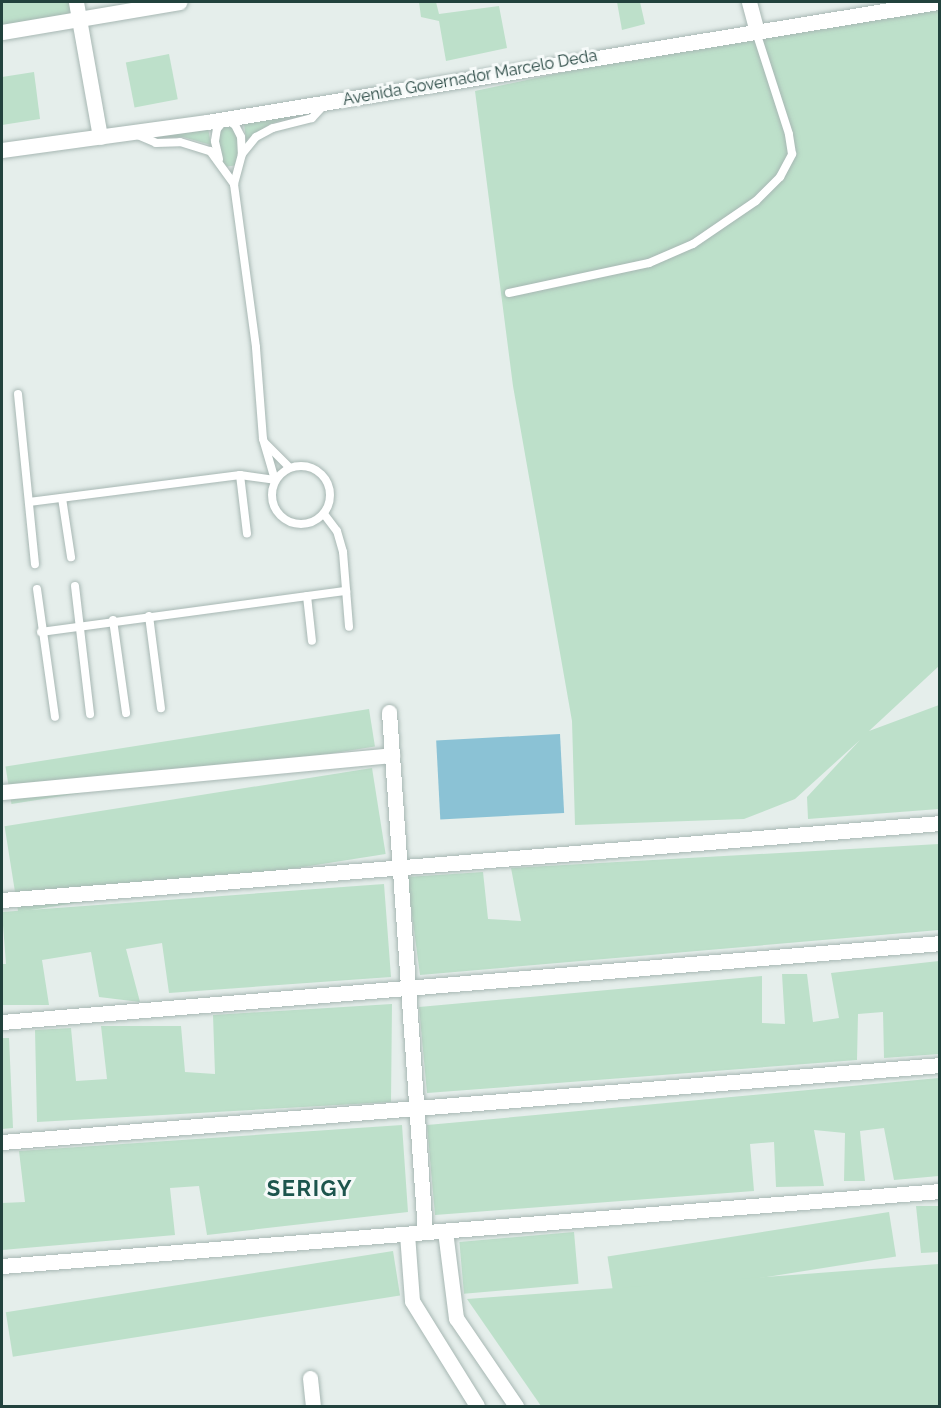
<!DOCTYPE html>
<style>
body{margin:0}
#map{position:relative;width:941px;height:1408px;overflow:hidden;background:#e5eeeb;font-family:Raleway,sans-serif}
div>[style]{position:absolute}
.green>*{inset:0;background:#bde0ca;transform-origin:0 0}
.water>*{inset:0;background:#8bc2d5;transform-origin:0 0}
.roads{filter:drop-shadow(0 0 2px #a7b7b3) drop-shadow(0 0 2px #a7b7b3)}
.lane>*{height:8px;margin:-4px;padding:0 4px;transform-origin:4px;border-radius:4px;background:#fff}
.lane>.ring{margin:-4px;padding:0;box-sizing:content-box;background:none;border:8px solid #fff;border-radius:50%}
.street>*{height:15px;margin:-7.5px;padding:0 7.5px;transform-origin:7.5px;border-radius:7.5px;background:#fff}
span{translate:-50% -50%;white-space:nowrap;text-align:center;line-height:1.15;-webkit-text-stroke:6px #f6faf9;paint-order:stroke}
.street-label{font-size:16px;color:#22423d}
.district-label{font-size:22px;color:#1d554d;font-weight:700;letter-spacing:1.5px}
.frame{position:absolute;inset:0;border:3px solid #22423d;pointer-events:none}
</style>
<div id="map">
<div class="green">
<i style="clip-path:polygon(2px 2px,76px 2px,79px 20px,2px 26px)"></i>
<i style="clip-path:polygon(419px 2px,436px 2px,439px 14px,499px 6px,507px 48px,446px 61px,439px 21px,421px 17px)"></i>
<i style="clip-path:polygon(617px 2px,640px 2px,645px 24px,622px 30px)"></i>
<i style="clip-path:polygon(933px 2px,940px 16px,939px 666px,869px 731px,939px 705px,939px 809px,808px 819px,807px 797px,860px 740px,795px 799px,744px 819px,575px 825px,572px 721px,513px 386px,475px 91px,779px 26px)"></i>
<i style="left:169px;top:54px;width:46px;height:44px;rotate:79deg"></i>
<i style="clip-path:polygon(34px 72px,40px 119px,2px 125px,2px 77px)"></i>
<i style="clip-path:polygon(301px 113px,270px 124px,246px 140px,243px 116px)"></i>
<i style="clip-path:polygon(225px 119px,241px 137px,238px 165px,224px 167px,218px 158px,217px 129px)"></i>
<i style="clip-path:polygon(207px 122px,211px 145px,183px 137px,151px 137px)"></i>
<i style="left:369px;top:709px;width:38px;height:368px;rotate:81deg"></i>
<i style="left:372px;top:768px;width:87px;height:372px;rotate:81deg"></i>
<i style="clip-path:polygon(939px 844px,939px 930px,420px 975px,407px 877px,483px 872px,488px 919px,521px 921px,511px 868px)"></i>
<i style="clip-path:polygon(384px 884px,391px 977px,169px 993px,162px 943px,126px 949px,140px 1002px,99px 997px,91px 952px,42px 960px,49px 1005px,2px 1005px,2px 964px,6px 964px,2px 912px)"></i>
<i style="clip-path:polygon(939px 961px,939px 1054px,884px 1058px,883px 1012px,858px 1014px,857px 1060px,427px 1093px,419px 1007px,762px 976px,762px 1023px,785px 1024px,782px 974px,807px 974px,813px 1022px,839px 1018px,831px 973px)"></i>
<i style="clip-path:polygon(392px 1004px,391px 1102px,37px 1122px,35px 1030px,71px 1028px,76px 1081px,107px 1079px,101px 1026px,181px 1026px,185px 1072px,215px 1074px,213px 1015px)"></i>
<i style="clip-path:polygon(2px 1038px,9px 1038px,13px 1128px,2px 1129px)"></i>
<i style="clip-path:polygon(939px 1078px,939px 1176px,894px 1180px,884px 1128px,860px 1131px,865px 1181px,844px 1181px,845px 1133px,814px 1130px,824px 1186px,776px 1187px,774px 1142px,750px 1144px,754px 1191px,435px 1215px,427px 1125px)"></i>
<i style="clip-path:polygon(402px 1125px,408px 1212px,207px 1235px,199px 1186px,170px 1188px,175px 1235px,2px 1250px,2px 1203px,25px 1202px,19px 1151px)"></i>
<i style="clip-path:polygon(916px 1206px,939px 1206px,939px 1252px,921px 1253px)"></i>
<i style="left:889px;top:1212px;width:45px;height:285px;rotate:81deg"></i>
<i style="left:574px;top:1232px;width:52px;height:115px;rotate:85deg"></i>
<i style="left:393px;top:1251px;width:45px;height:392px;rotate:81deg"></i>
<i style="clip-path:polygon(939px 1264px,939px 1406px,541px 1406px,467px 1299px)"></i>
</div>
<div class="water">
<i style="left:560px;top:734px;width:79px;height:124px;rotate:87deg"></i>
</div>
<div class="roads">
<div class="lane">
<i style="left:133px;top:133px;width:25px;rotate:23deg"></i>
<i style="left:156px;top:143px;width:24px;rotate:-2deg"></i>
<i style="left:180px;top:142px;width:31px;rotate:17deg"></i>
<i style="left:210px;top:151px;width:41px;rotate:54deg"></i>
<i style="left:219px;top:159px;width:18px;rotate:-103deg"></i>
<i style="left:215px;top:141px;width:12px;rotate:-81deg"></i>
<i style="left:217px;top:129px;width:13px;rotate:-51deg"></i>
<i style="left:225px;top:119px;width:12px;rotate:31deg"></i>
<i style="left:235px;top:125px;width:13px;rotate:63deg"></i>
<i style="left:241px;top:137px;width:17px;rotate:87deg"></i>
<i style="left:509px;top:293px;width:143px;rotate:-12.1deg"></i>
<i style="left:649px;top:263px;width:48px;rotate:-23.4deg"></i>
<i style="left:693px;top:244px;width:76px;rotate:-34.3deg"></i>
<i style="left:756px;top:201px;width:34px;rotate:-45deg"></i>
<i style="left:780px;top:177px;width:26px;rotate:-62deg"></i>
<i style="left:792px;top:154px;width:20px;rotate:-99deg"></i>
<i style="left:789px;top:134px;width:107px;rotate:-107.9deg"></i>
<i style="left:18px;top:394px;width:171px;rotate:84.3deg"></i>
<i style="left:265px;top:443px;width:35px;rotate:45deg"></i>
<i class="ring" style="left:272px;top:466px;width:50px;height:50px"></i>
<i style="left:240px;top:475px;width:59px;rotate:83.2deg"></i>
<i style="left:275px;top:480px;width:43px;rotate:-106.3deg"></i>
<i style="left:263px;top:439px;width:92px;rotate:-94.4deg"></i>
<i style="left:256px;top:347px;width:164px;rotate:-97.7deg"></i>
<i style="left:234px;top:184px;width:31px;rotate:-75deg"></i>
<i style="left:242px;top:154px;width:22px;rotate:-51deg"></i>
<i style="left:256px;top:137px;width:19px;rotate:-28deg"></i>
<i style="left:273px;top:128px;width:40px;rotate:-14.4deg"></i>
<i style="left:312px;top:118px;width:21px;rotate:-47deg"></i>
<i style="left:62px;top:498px;width:60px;rotate:81.3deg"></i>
<i style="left:29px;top:502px;width:213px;rotate:-7.3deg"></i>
<i style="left:240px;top:475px;width:35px;rotate:8deg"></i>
<i style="left:324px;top:514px;width:21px;rotate:53deg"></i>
<i style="left:337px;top:531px;width:22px;rotate:74deg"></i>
<i style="left:343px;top:552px;width:75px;rotate:85.4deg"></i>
<i style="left:75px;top:586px;width:129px;rotate:83.3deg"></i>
<i style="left:37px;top:589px;width:129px;rotate:82deg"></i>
<i style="left:307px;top:596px;width:45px;rotate:83.7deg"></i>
<i style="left:149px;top:616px;width:93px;rotate:82.6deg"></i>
<i style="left:113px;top:620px;width:94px;rotate:82deg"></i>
<i style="left:41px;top:632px;width:308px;rotate:-7.7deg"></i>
</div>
<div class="street">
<i style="left:76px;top:2px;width:137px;rotate:79.9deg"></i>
<i style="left:749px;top:2px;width:28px;rotate:75deg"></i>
<i style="left:2px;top:32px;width:180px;rotate:-9.6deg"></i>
<i style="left:2px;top:150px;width:207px;rotate:-7.8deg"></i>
<i style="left:207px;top:122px;width:741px;rotate:-9.32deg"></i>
<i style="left:389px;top:712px;width:521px;rotate:86.04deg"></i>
<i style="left:2px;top:792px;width:392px;rotate:-5.4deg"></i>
<i style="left:2px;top:900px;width:941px;rotate:-4.69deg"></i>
<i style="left:2px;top:1022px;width:941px;rotate:-4.81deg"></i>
<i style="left:2px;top:1142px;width:941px;rotate:-4.69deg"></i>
<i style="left:445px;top:1231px;width:88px;rotate:82.8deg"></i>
<i style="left:456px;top:1318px;width:107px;rotate:55.7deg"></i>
<i style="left:407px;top:1234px;width:67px;rotate:85.7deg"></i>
<i style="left:412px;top:1301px;width:123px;rotate:58.2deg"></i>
<i style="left:2px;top:1266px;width:941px;rotate:-4.57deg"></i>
<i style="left:310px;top:1378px;width:28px;rotate:84deg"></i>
</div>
</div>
<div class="street-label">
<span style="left:470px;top:78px;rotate:-10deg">Avenida Governador Marcelo Deda</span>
</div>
<div class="district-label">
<span style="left:310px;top:1189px">SERIGY</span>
</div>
<div class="frame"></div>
</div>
